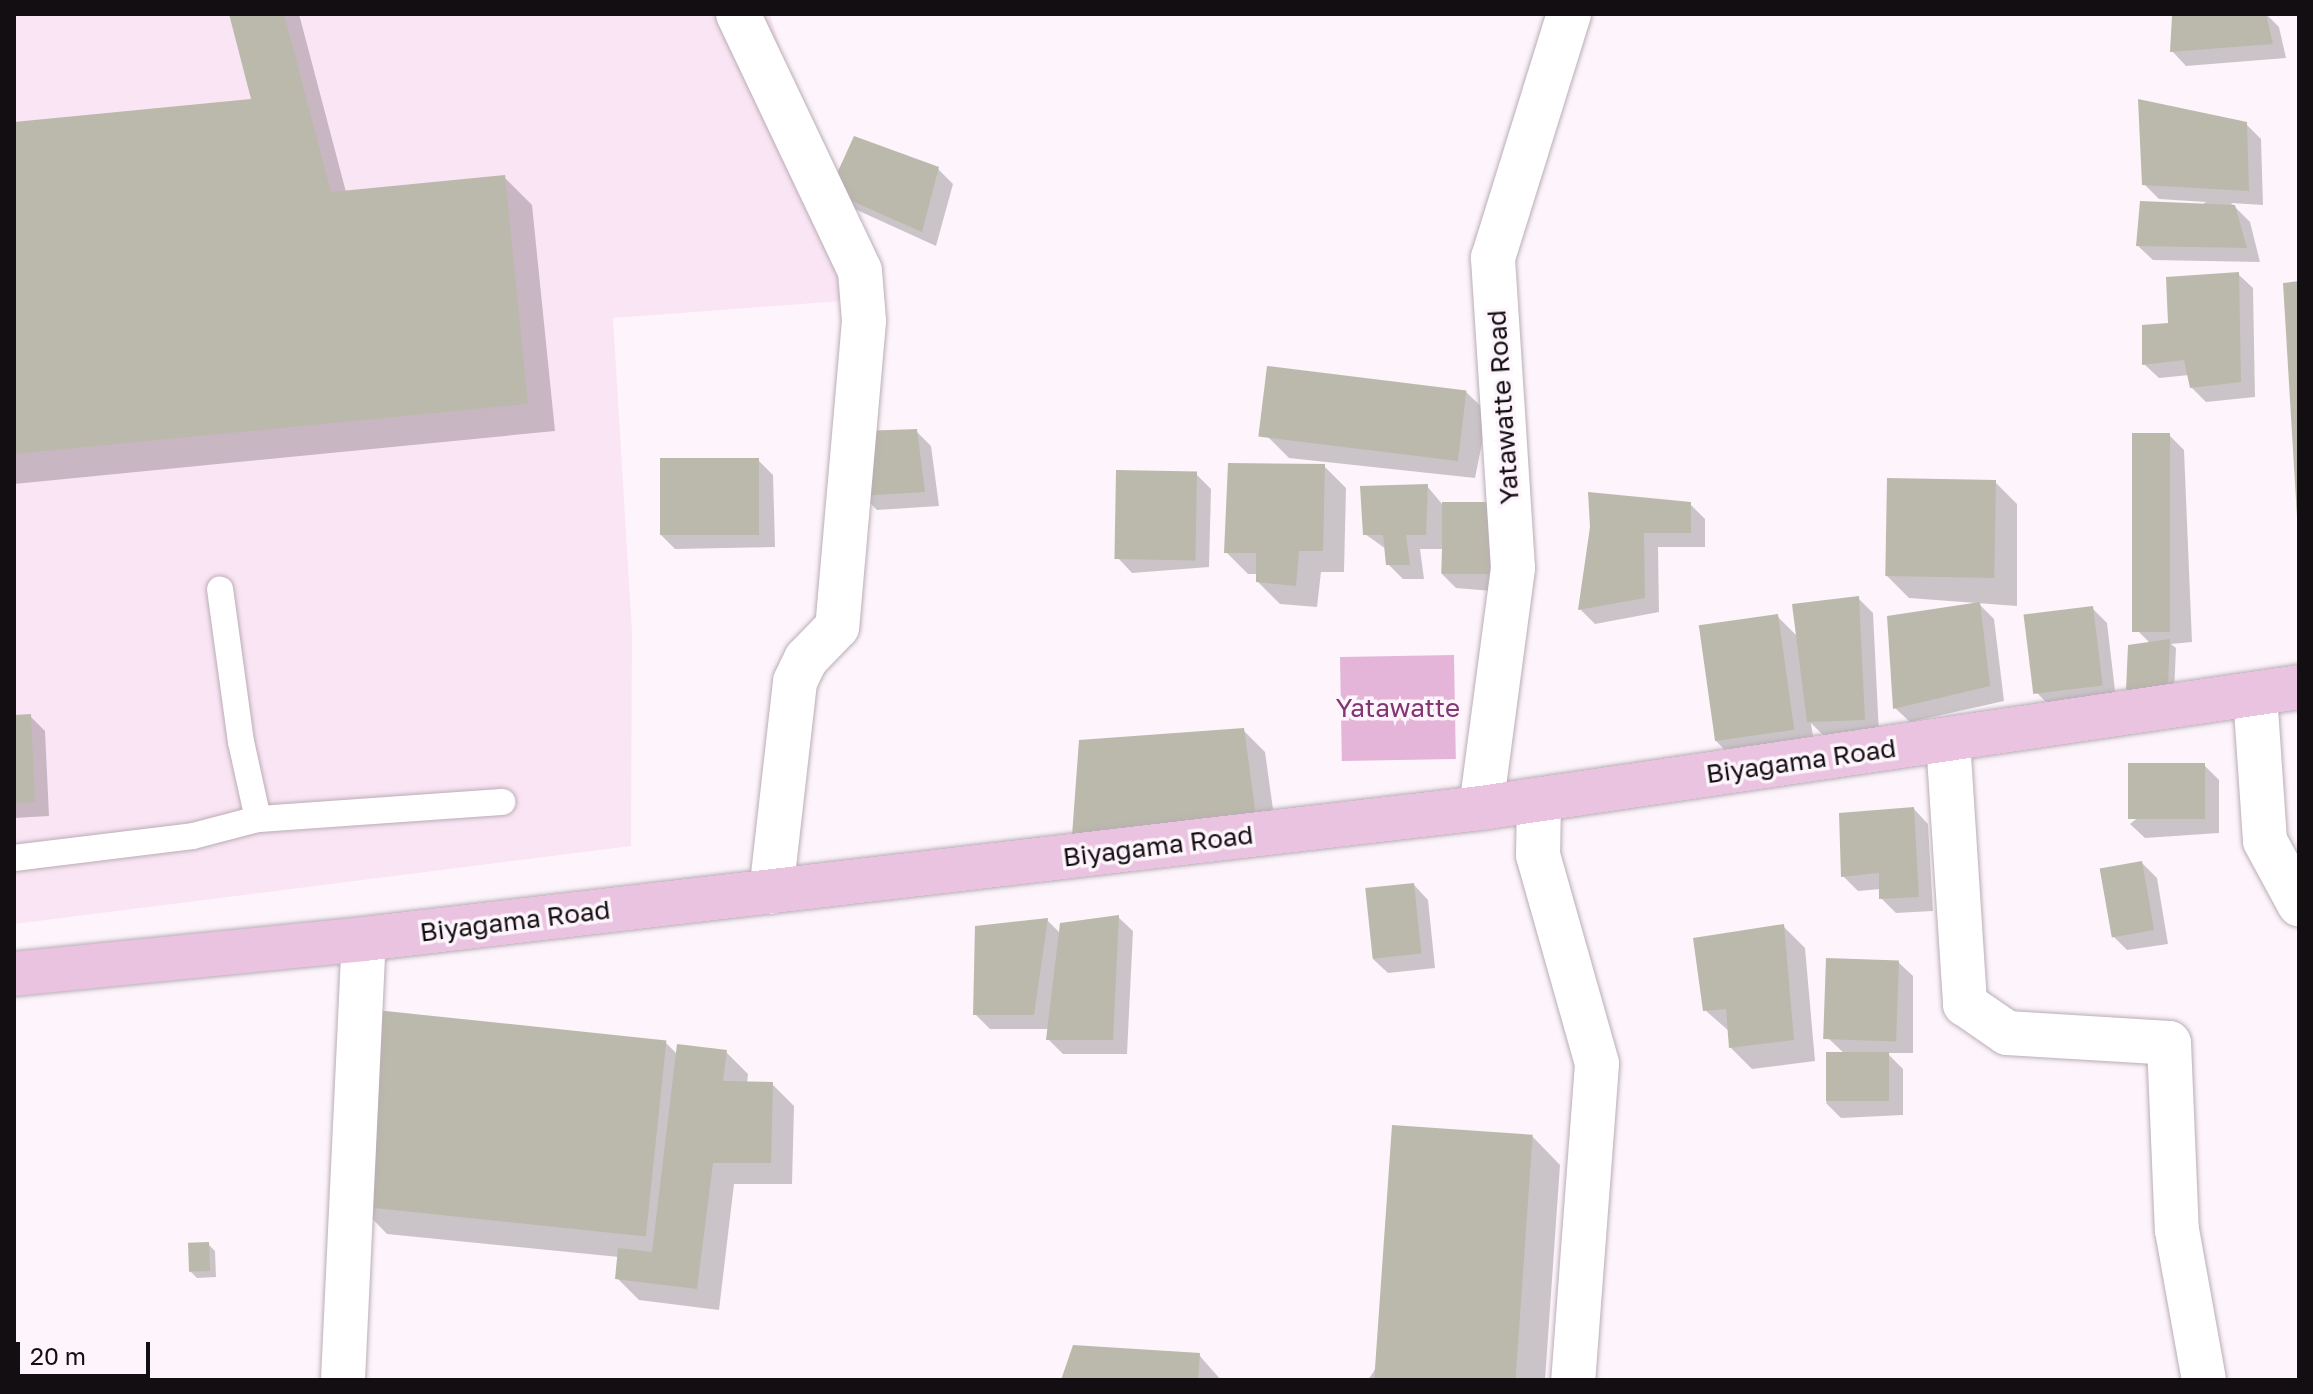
<!DOCTYPE html>
<style>
body{margin:0}
#map{position:relative;width:2313px;height:1394px;overflow:hidden;background:#fdf5fb;font-family:"Golos Text",sans-serif}
div>[style]{position:absolute}
.built>*{inset:0;background:#fae5f4}
.green>*{inset:0;background:#e4b5d8;transform-origin:0 0}
.shadow>*{inset:0;background:#0003}
.building>*{inset:0;background:#bbb9ab;transform-origin:0 0}
.roads{filter:drop-shadow(0 0 2px #baadb6) drop-shadow(0 0 2px #baadb6)}
.lane>*{height:26px;margin:-13px;padding:0 13px;transform-origin:13px;border-radius:13px;background:#fff}
.street>*{height:44px;margin:-22px;padding:0 22px;transform-origin:22px;border-radius:22px;background:#fff}
.primary>*{height:44px;margin:-22px;padding:0 22px;transform-origin:22px;border-radius:22px;background:#eac3e1}
span{translate:-50% -50%;white-space:nowrap;text-align:center;line-height:1.15;-webkit-text-stroke:7px #fdf5fb;paint-order:stroke}
.street-label{font-size:26px;color:#130e12}
.park-label{font-size:26px;color:#813772}
.frame{position:absolute;inset:0;border:16px solid #130e12;pointer-events:none}
.scale{position:absolute;left:16px;top:1342px;width:134px;height:36px;box-sizing:border-box;border:4px solid #130e12;border-top:0;padding-left:10px;font-size:24px;line-height:28px;white-space:nowrap;color:#130e12;-webkit-text-stroke:6px #fdf5fb;paint-order:stroke}
</style>
<div id="map">
<div class="built">
<i style="clip-path:polygon(14px 14px,770px 14px,836px 241px,842px 301px,613px 318px,632px 632px,631px 846px,14px 924px)"></i>
</div>
<div class="green">
<i style="left:1454px;top:655px;width:104px;height:114px;rotate:89deg"></i>
</div>
<div class="shadow">
<i style="clip-path:polygon(231px 14px,299px 14px,346px 192px,504px 177px,532px 205px,555px 431px,14px 484px,14px 124px,253px 101px)"></i>
<i style="clip-path:polygon(2266px 14px,2279px 27px,2286px 58px,2186px 66px,2172px 51px,2174px 18px)"></i>
<i style="clip-path:polygon(2246px 124px,2261px 139px,2263px 205px,2231px 203px,2250px 222px,2260px 262px,2153px 260px,2138px 246px,2206px 202px,2159px 199px,2144px 184px)"></i>
<i style="clip-path:polygon(938px 169px,953px 184px,936px 246px,846px 205px,831px 191px)"></i>
<i style="clip-path:polygon(2238px 274px,2253px 288px,2255px 397px,2206px 402px,2191px 387px,2189px 375px,2159px 378px,2144px 364px,2170px 325px)"></i>
<i style="clip-path:polygon(1466px 392px,1488px 413px,1475px 478px,1289px 458px,1267px 436px)"></i>
<i style="clip-path:polygon(916px 431px,931px 446px,939px 506px,877px 510px,862px 495px)"></i>
<i style="clip-path:polygon(2169px 435px,2184px 450px,2192px 642px,2171px 644px,2176px 648px,2174px 693px,2135px 697px,2151px 644px,2138px 631px)"></i>
<i style="clip-path:polygon(758px 460px,773px 475px,775px 547px,675px 549px,660px 534px)"></i>
<i style="clip-path:polygon(1324px 466px,1346px 488px,1344px 572px,1321px 572px,1317px 607px,1280px 604px,1258px 582px,1258px 574px,1248px 574px,1226px 552px)"></i>
<i style="clip-path:polygon(1196px 474px,1211px 489px,1209px 567px,1132px 573px,1118px 558px)"></i>
<i style="clip-path:polygon(1995px 482px,2017px 504px,2017px 606px,1909px 598px,1887px 576px)"></i>
<i style="clip-path:polygon(1427px 486px,1442px 504px,1489px 504px,1504px 592px,1456px 588px,1441px 573px,1442px 549px,1420px 549px,1424px 579px,1403px 579px,1388px 564px,1386px 549px,1365px 534px)"></i>
<i style="clip-path:polygon(1690px 504px,1705px 519px,1705px 547px,1658px 547px,1659px 612px,1595px 624px,1580px 609px,1592px 527px)"></i>
<i style="clip-path:polygon(1858px 598px,1873px 613px,1879px 734px,1824px 736px,1811px 723px,1815px 751px,1738px 763px,1716px 741px,1777px 616px,1798px 637px)"></i>
<i style="clip-path:polygon(1978px 603px,1994px 619px,2004px 701px,1910px 722px,1895px 708px)"></i>
<i style="clip-path:polygon(2092px 608px,2107px 623px,2116px 699px,2050px 706px,2035px 691px)"></i>
<i style="clip-path:polygon(30px 716px,45px 731px,49px 816px,14px 818px,14px 717px)"></i>
<i style="clip-path:polygon(1243px 730px,1265px 752px,1277px 838px,1096px 857px)"></i>
<i style="clip-path:polygon(2204px 765px,2219px 780px,2219px 833px,2145px 838px,2130px 824px)"></i>
<i style="clip-path:polygon(1914px 809px,1928px 824px,1933px 911px,1896px 913px,1881px 898px,1881px 889px,1858px 891px,1843px 876px)"></i>
<i style="clip-path:polygon(2142px 863px,2157px 878px,2168px 944px,2127px 950px,2112px 935px)"></i>
<i style="clip-path:polygon(1414px 885px,1428px 900px,1435px 968px,1388px 973px,1373px 959px)"></i>
<i style="clip-path:polygon(1118px 917px,1133px 931px,1127px 1054px,1063px 1054px,1048px 1039px,1050px 1029px,990px 1029px,975px 1014px,1047px 920px,1061px 934px)"></i>
<i style="clip-path:polygon(1783px 926px,1805px 948px,1815px 1061px,1752px 1069px,1730px 1047px,1730px 1032px,1705px 1010px)"></i>
<i style="clip-path:polygon(1898px 962px,1913px 976px,1913px 1053px,1887px 1053px,1903px 1069px,1903px 1115px,1841px 1118px,1826px 1103px,1846px 1055px,1828px 1038px)"></i>
<i style="clip-path:polygon(665px 1042px,678px 1055px,726px 1052px,748px 1074px,747px 1084px,772px 1084px,794px 1106px,792px 1184px,734px 1184px,719px 1310px,639px 1300px,617px 1278px,619px 1257px,387px 1234px,359px 1205px)"></i>
<i style="clip-path:polygon(1532px 1136px,1560px 1165px,1545px 1380px,1368px 1380px)"></i>
<i style="clip-path:polygon(208px 1244px,215px 1251px,216px 1277px,197px 1278px,190px 1271px)"></i>
<i style="clip-path:polygon(1199px 1355px,1221px 1380px,1063px 1380px)"></i>
</div>
<div class="building">
<i style="clip-path:polygon(229px 14px,284px 14px,331px 192px,505px 175px,528px 404px,14px 454px,14px 122px,251px 99px)"></i>
<i style="clip-path:polygon(2266px 14px,2273px 44px,2170px 52px,2172px 16px)"></i>
<i style="clip-path:polygon(2138px 99px,2247px 122px,2249px 191px,2142px 185px)"></i>
<i style="clip-path:polygon(854px 136px,939px 167px,922px 232px,829px 191px)"></i>
<i style="clip-path:polygon(2140px 201px,2235px 205px,2247px 248px,2136px 246px)"></i>
<i style="clip-path:polygon(2239px 272px,2241px 382px,2190px 388px,2184px 360px,2142px 365px,2142px 325px,2168px 323px,2166px 277px)"></i>
<i style="clip-path:polygon(2299px 281px,2299px 517px,2297px 517px,2283px 283px)"></i>
<i style="left:1267px;top:366px;width:201px;height:71px;rotate:7deg"></i>
<i style="clip-path:polygon(917px 429px,925px 492px,860px 496px,860px 431px)"></i>
<i style="left:2132px;top:433px;width:38px;height:199px"></i>
<i style="left:660px;top:458px;width:99px;height:77px"></i>
<i style="clip-path:polygon(1228px 463px,1325px 464px,1323px 551px,1299px 551px,1296px 586px,1256px 582px,1256px 553px,1224px 553px)"></i>
<i style="left:1116px;top:470px;width:81px;height:89px;rotate:1deg"></i>
<i style="left:1887px;top:478px;width:109px;height:98px;rotate:1deg"></i>
<i style="clip-path:polygon(1428px 484px,1426px 535px,1406px 535px,1410px 565px,1386px 565px,1383px 535px,1363px 535px,1360px 486px)"></i>
<i style="clip-path:polygon(1588px 492px,1691px 502px,1691px 533px,1644px 533px,1645px 598px,1578px 610px,1590px 527px)"></i>
<i style="left:1442px;top:502px;width:48px;height:72px"></i>
<i style="clip-path:polygon(1859px 596px,1865px 720px,1807px 722px,1792px 604px)"></i>
<i style="clip-path:polygon(1980px 602px,1990px 686px,1893px 709px,1887px 616px)"></i>
<i style="left:2093px;top:606px;width:80px;height:70px;rotate:83deg"></i>
<i style="left:1778px;top:614px;width:117px;height:80px;rotate:82deg"></i>
<i style="clip-path:polygon(2170px 639px,2168px 686px,2126px 691px,2128px 645px)"></i>
<i style="clip-path:polygon(31px 714px,35px 802px,14px 803px,14px 715px)"></i>
<i style="clip-path:polygon(1244px 728px,1256px 816px,1072px 836px,1079px 740px)"></i>
<i style="left:2205px;top:763px;width:56px;height:77px;rotate:90deg"></i>
<i style="clip-path:polygon(1914px 807px,1919px 897px,1879px 899px,1879px 873px,1841px 877px,1839px 813px)"></i>
<i style="left:2142px;top:861px;width:70px;height:43px;rotate:80deg"></i>
<i style="left:1414px;top:883px;width:71px;height:49px;rotate:84deg"></i>
<i style="clip-path:polygon(1119px 915px,1113px 1040px,1046px 1040px,1060px 923px)"></i>
<i style="clip-path:polygon(1048px 918px,1034px 1015px,973px 1015px,975px 926px)"></i>
<i style="clip-path:polygon(1784px 924px,1794px 1040px,1729px 1048px,1726px 1009px,1703px 1011px,1693px 938px)"></i>
<i style="left:1826px;top:958px;width:73px;height:81px;rotate:2deg"></i>
<i style="left:376px;top:1010px;width:292px;height:197px;rotate:6deg"></i>
<i style="clip-path:polygon(677px 1044px,727px 1050px,723px 1081px,773px 1082px,771px 1163px,713px 1163px,697px 1289px,615px 1279px,618px 1248px,652px 1252px)"></i>
<i style="left:1889px;top:1052px;width:49px;height:63px;rotate:90deg"></i>
<i style="left:1392px;top:1125px;width:141px;height:256px;rotate:4deg"></i>
<i style="left:209px;top:1242px;width:29px;height:21px;rotate:88deg"></i>
<i style="clip-path:polygon(1073px 1345px,1200px 1353px,1198px 1380px,1061px 1380px)"></i>
</div>
<div class="roads">
<div class="lane">
<i style="left:258px;top:819px;width:245px;rotate:-4deg"></i>
<i style="left:14px;top:858px;width:180px;rotate:-7deg"></i>
<i style="left:193px;top:836px;width:67px;rotate:-14.7deg"></i>
<i style="left:258px;top:819px;width:79px;rotate:-102.4deg"></i>
<i style="left:241px;top:742px;width:154px;rotate:-97.8deg"></i>
</div>
<div class="street">
<i style="left:738px;top:14px;width:284px;rotate:64.6deg"></i>
<i style="left:860px;top:271px;width:50px;rotate:85.4deg"></i>
<i style="left:864px;top:321px;width:307px;rotate:95deg"></i>
<i style="left:837px;top:627px;width:45px;rotate:134.1deg"></i>
<i style="left:806px;top:659px;width:25px;rotate:116deg"></i>
<i style="left:795px;top:682px;width:211px;rotate:96.5deg"></i>
<i style="left:2255px;top:694px;width:147px;rotate:86.1deg"></i>
<i style="left:2265px;top:841px;width:72px;rotate:61.6deg"></i>
<i style="left:1948px;top:740px;width:265px;rotate:86.3deg"></i>
<i style="left:1965px;top:1004px;width:51px;rotate:34.6deg"></i>
<i style="left:2007px;top:1033px;width:162px;rotate:3.5deg"></i>
<i style="left:2169px;top:1043px;width:187px;rotate:87.6deg"></i>
<i style="left:2177px;top:1230px;width:152px;rotate:79.8deg"></i>
<i style="left:1539px;top:800px;width:55px;rotate:91deg"></i>
<i style="left:1538px;top:855px;width:217px;rotate:74.2deg"></i>
<i style="left:1597px;top:1064px;width:317px;rotate:94.3deg"></i>
<i style="left:1481px;top:808px;width:242px;rotate:-82.4deg"></i>
<i style="left:1513px;top:568px;width:311px;rotate:-93.7deg"></i>
<i style="left:1493px;top:258px;width:256px;rotate:-72.7deg"></i>
<i style="left:343px;top:1380px;width:441px;rotate:-87.3deg"></i>
</div>
<div class="primary">
<i style="left:14px;top:974px;width:352px;rotate:-5.7deg"></i>
<i style="left:364px;top:939px;width:1125px;rotate:-6.69deg"></i>
<i style="left:1481px;top:808px;width:827px;rotate:-8.41deg"></i>
</div>
</div>
<div class="street-label">
<span style="left:1503px;top:407px;rotate:-94deg">Yatawatte Road</span>
<span style="left:1801px;top:761px;rotate:-8deg">Biyagama Road</span>
<span style="left:1158px;top:846px;rotate:-7deg">Biyagama Road</span>
<span style="left:515px;top:921px;rotate:-7deg">Biyagama Road</span>
</div>
<div class="park-label">
<span style="left:1398px;top:708px">Yatawatte</span>
</div>
<div class="frame"></div>
<div class="scale">20 m</div>
</div>
